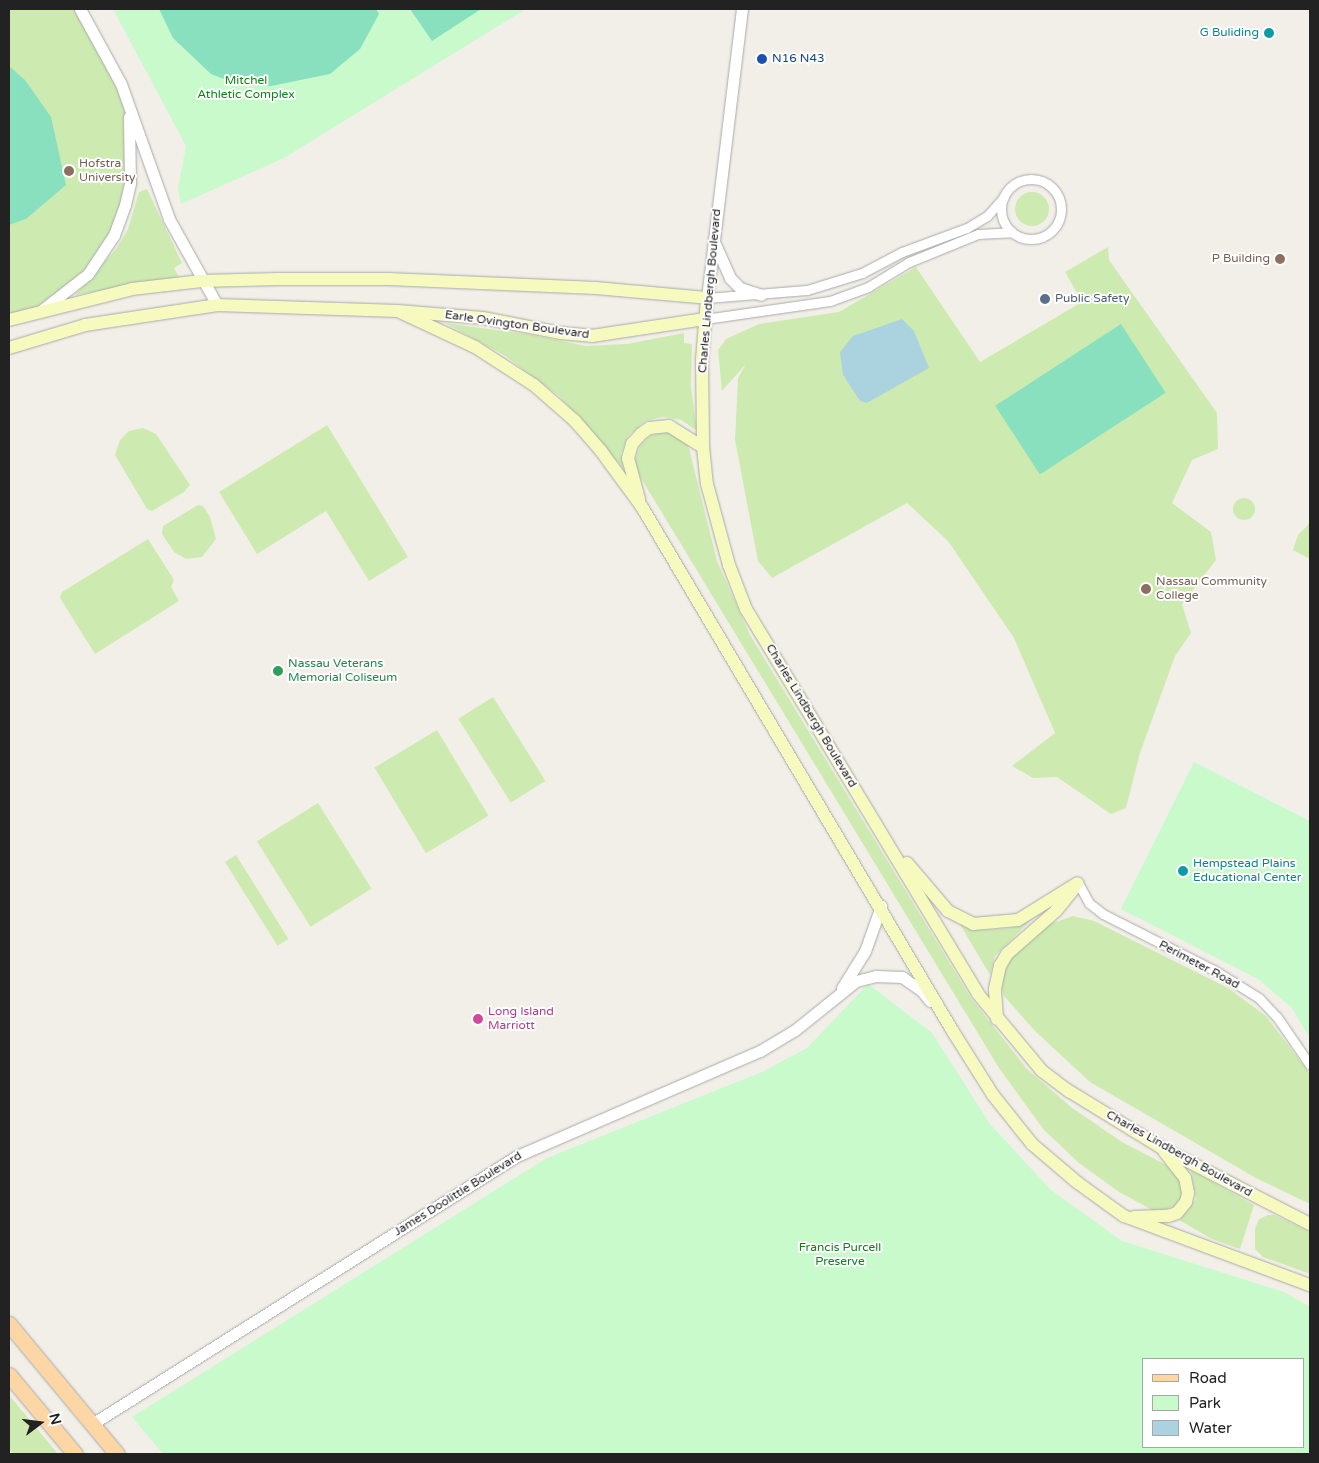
<!DOCTYPE html>
<style>
body{margin:0}
#map{position:relative;width:1319px;height:1463px;overflow:hidden;background:#f2efe9;font-family:"Varela Round",sans-serif}
div>[style]{position:absolute}
.grass>*{inset:0;background:#cdebb0;transform-origin:0 0}
.round{border-radius:50%}
.park>*{inset:0;background:#c8facc}
.pitch>*{inset:0;background:#88e0be;transform-origin:0 0}
.water>*{inset:0;background:#aad3df}
.roads{filter:drop-shadow(0 0 1px #a9a9a9) drop-shadow(0 0 1px #a9a9a9)}
.minor>*{height:9px;margin:-4.5px;padding:0 4.5px;transform-origin:4.5px;border-radius:4.5px;background:#fff}
.minor>.ring{margin:-4.5px;padding:0;box-sizing:content-box;background:none;border:9px solid #fff;border-radius:50%}
.tertiary>*{height:11px;margin:-5.5px;padding:0 5.5px;transform-origin:5.5px;border-radius:5.5px;background:#fff}
.secondary>*{height:12px;margin:-6px;padding:0 6px;transform-origin:6px;border-radius:6px;background:#f7fabf}
.primary>*{height:15px;margin:-7.5px;padding:0 7.5px;transform-origin:7.5px;border-radius:7.5px;background:#fcd6a4}
.dots>*{width:14px;height:14px;translate:-50% -50%;box-sizing:border-box;border:2px solid #fff;border-radius:50%}
span{translate:-50% -50%;white-space:nowrap;text-align:center;line-height:1.15;-webkit-text-stroke:4px #fff;paint-order:stroke}
.culture-label{font-size:12px;color:#0d838f}
.right{translate:-100% -50%;text-align:right}
.left{translate:0 -50%;text-align:left}
.transit-label{font-size:12px;color:#164399}
.park-label{font-size:12px;color:#0c8416}
.education-label{font-size:12px;color:#785e54}
.street-label{font-size:12px;color:#222}
.service-label{font-size:12px;color:#4e5e75}
.leisure-label{font-size:12px;color:#27864d}
.hotel-label{font-size:12px;color:#b23c85}
.frame{position:absolute;inset:0;border:10px solid #222;pointer-events:none}
.legend{position:absolute;left:1142px;top:1358px;width:162px;height:90px;box-sizing:border-box;background:#fff;border:1px solid #a7a7a7;margin:0;padding:6px 9px;list-style:none;font-size:15px;color:#222}
.legend li{display:flex;align-items:center;gap:10px;height:25px}
.legend b{width:25px;border:1px solid #a7a7a7}
.north{position:absolute;left:15px;top:1398px;width:50px;height:50px;-webkit-text-stroke:4px #fff;paint-order:stroke;rotate:75deg;font-size:14px;font-weight:700;line-height:20px;text-align:center;color:#222}
.north::after{content:'';display:block;margin:auto;width:18px;height:22px;background:#222;clip-path:polygon(50% 0,100% 100%,50% 72%,0 100%)}
</style>
<div id="map">
<div class="grass">
<i style="clip-path:polygon(9px 9px,80px 9px,129px 106px,130px 159px,114px 235px,67px 294px,9px 320px)"></i>
<i style="clip-path:polygon(147px 189px,182px 263px,174px 268px,179px 277px,75px 295px,116px 249px,128px 229px,139px 192px)"></i>
<i class="round" style="left:1015px;top:192px;width:34px;height:34px"></i>
<i style="clip-path:polygon(1108px 247px,1109px 260px,1217px 413px,1218px 449px,1192px 460px,1172px 503px,1211px 532px,1216px 560px,1182px 604px,1191px 633px,1175px 656px,1140px 753px,1126px 808px,1111px 814px,1057px 777px,1033px 778px,1012px 766px,1055px 733px,1014px 638px,948px 541px,907px 503px,772px 578px,758px 561px,735px 440px,738px 378px,746px 364px,722px 391px,718px 350px,726px 339px,759px 324px,839px 312px,916px 267px,980px 362px,1082px 302px,1065px 272px)"></i>
<i style="clip-path:polygon(445px 323px,532px 335px,586px 346px,627px 344px,684px 333px,684px 343px,692px 344px,691px 387px,697px 431px,681px 420px,663px 417px,645px 421px,628px 436px,621px 453px,623px 468px,559px 396px,504px 355px)"></i>
<i style="clip-path:polygon(327px 425px,408px 557px,369px 581px,326px 511px,257px 554px,219px 492px)"></i>
<i style="clip-path:polygon(143px 428px,156px 434px,190px 485px,184px 492px,152px 511px,147px 509px,115px 455px,120px 440px,129px 431px)"></i>
<i style="clip-path:polygon(662px 432px,676px 434px,688px 444px,717px 561px,750px 635px,971px 998px,1027px 1069px,1071px 1107px,1122px 1142px,1172px 1168px,1181px 1181px,1183px 1196px,1176px 1206px,1156px 1212px,1119px 1192px,1079px 1163px,1044px 1130px,999px 1068px,639px 475px,635px 460px,640px 446px,650px 436px)"></i>
<i class="round" style="left:1233px;top:498px;width:22px;height:22px"></i>
<i style="clip-path:polygon(198px 505px,203px 506px,210px 517px,216px 539px,202px 557px,186px 559px,174px 552px,162px 534px,163px 526px)"></i>
<i style="clip-path:polygon(1310px 523px,1310px 559px,1293px 550px,1298px 535px)"></i>
<i style="clip-path:polygon(148px 539px,174px 580px,171px 587px,179px 601px,95px 654px,60px 598px,62px 592px)"></i>
<i style="left:493px;top:697px;width:99px;height:41px;rotate:58deg"></i>
<i style="left:437px;top:730px;width:100px;height:73px;rotate:59deg"></i>
<i style="left:318px;top:803px;width:101px;height:72px;rotate:58deg"></i>
<i style="left:236px;top:855px;width:99px;height:13px;rotate:58deg"></i>
<i style="clip-path:polygon(1073px 916px,1094px 921px,1228px 988px,1266px 1016px,1310px 1074px,1310px 1204px,1256px 1178px,1090px 1082px,1035px 1031px,1004px 996px,1000px 983px,1012px 953px,1047px 925px)"></i>
<i style="clip-path:polygon(1032px 919px,995px 956px,990px 975px,958px 921px,987px 930px,1011px 928px)"></i>
<i style="clip-path:polygon(1191px 1170px,1254px 1205px,1240px 1249px,1212px 1239px,1179px 1220px,1196px 1199px)"></i>
<i style="clip-path:polygon(1268px 1215px,1274px 1215px,1310px 1232px,1310px 1274px,1263px 1257px,1255px 1249px,1255px 1229px,1259px 1219px)"></i>
<i style="clip-path:polygon(9px 1395px,58px 1454px,13px 1454px,9px 1449px)"></i>
</div>
<div class="park">
<i style="clip-path:polygon(113px 9px,526px 9px,284px 158px,181px 204px,178px 188px,186px 146px)"></i>
<i style="clip-path:polygon(1194px 762px,1310px 821px,1310px 1039px,1292px 1008px,1258px 979px,1121px 909px)"></i>
<i style="clip-path:polygon(evenodd,868px 984px,932px 1033px,990px 1124px,1051px 1190px,1122px 1241px,1284px 1292px,1310px 1307px,1310px 1454px,163px 1454px,132px 1417px,547px 1158px,762px 1072px,807px 1048px,868px 984px,1143px 1359px,1303px 1359px,1303px 1447px,1143px 1447px,1143px 1359px)"></i>
</div>
<div class="pitch">
<i style="clip-path:polygon(159px 9px,376px 9px,379px 14px,360px 49px,330px 74px,271px 86px,239px 85px,211px 74px,173px 38px)"></i>
<i style="clip-path:polygon(410px 9px,481px 9px,432px 41px)"></i>
<i style="clip-path:polygon(9px 66px,25px 80px,51px 117px,66px 185px,26px 219px,9px 225px)"></i>
<i style="left:1121px;top:324px;width:82px;height:150px;rotate:57deg"></i>
</div>
<div class="water">
<i style="clip-path:polygon(902px 319px,914px 331px,929px 368px,867px 403px,860px 401px,843px 375px,840px 352px,853px 336px)"></i>
</div>
<div class="roads">
<div class="minor">
<i class="ring" style="left:1001px;top:179px;width:51px;height:51px"></i>
<i style="left:707px;top:298px;width:100px;rotate:-4.6deg"></i>
<i style="left:807px;top:290px;width:58px;rotate:-17.2deg"></i>
<i style="left:862px;top:273px;width:45px;rotate:-27.7deg"></i>
<i style="left:902px;top:252px;width:69px;rotate:-20.3deg"></i>
<i style="left:967px;top:228px;width:23px;rotate:-31deg"></i>
<i style="left:987px;top:216px;width:25px;rotate:-48deg"></i>
<i style="left:705px;top:319px;width:126px;rotate:-8.2deg"></i>
<i style="left:830px;top:301px;width:40px;rotate:-20.2deg"></i>
<i style="left:868px;top:287px;width:48px;rotate:-31.4deg"></i>
<i style="left:909px;top:262px;width:74px;rotate:-22.1deg"></i>
<i style="left:978px;top:234px;width:34px;rotate:-3deg"></i>
<i style="left:1078px;top:883px;width:23px;rotate:61deg"></i>
<i style="left:1089px;top:903px;width:18px;rotate:38deg"></i>
<i style="left:1103px;top:914px;width:124px;rotate:26.8deg"></i>
<i style="left:1214px;top:970px;width:53px;rotate:31.9deg"></i>
<i style="left:1259px;top:998px;width:26px;rotate:47deg"></i>
<i style="left:1277px;top:1017px;width:58px;rotate:55.5deg"></i>
</div>
<div class="tertiary">
<i style="left:80px;top:9px;width:85px;rotate:61.3deg"></i>
<i style="left:121px;top:84px;width:143px;rotate:70.4deg"></i>
<i style="left:169px;top:219px;width:98px;rotate:60.8deg"></i>
<i style="left:715px;top:244px;width:37px;rotate:66deg"></i>
<i style="left:730px;top:278px;width:14px;rotate:45deg"></i>
<i style="left:740px;top:288px;width:22px;rotate:18deg"></i>
<i style="left:707px;top:298px;width:291px;rotate:-83.1deg"></i>
<i style="left:43px;top:309px;width:57px;rotate:-37.9deg"></i>
<i style="left:88px;top:274px;width:47px;rotate:-56.3deg"></i>
<i style="left:114px;top:235px;width:32px;rotate:-70deg"></i>
<i style="left:125px;top:205px;width:23px;rotate:-77deg"></i>
<i style="left:130px;top:183px;width:66px;rotate:-90.9deg"></i>
<i style="left:842px;top:988px;width:44px;rotate:-58.1deg"></i>
<i style="left:865px;top:951px;width:48px;rotate:-70.4deg"></i>
<i style="left:92px;top:1424px;width:502px;rotate:-32.24deg"></i>
<i style="left:517px;top:1156px;width:265px;rotate:-23.4deg"></i>
<i style="left:760px;top:1051px;width:41px;rotate:-31deg"></i>
<i style="left:795px;top:1030px;width:78px;rotate:-38.8deg"></i>
<i style="left:856px;top:981px;width:21px;rotate:-14deg"></i>
<i style="left:876px;top:976px;width:26px;rotate:2deg"></i>
<i style="left:902px;top:977px;width:24px;rotate:35deg"></i>
<i style="left:922px;top:991px;width:13px;rotate:51deg"></i>
</div>
<div class="secondary">
<i style="left:398px;top:311px;width:85px;rotate:25.1deg"></i>
<i style="left:475px;top:347px;width:70px;rotate:32.8deg"></i>
<i style="left:534px;top:385px;width:55px;rotate:41.3deg"></i>
<i style="left:575px;top:421px;width:40px;rotate:49deg"></i>
<i style="left:601px;top:451px;width:69px;rotate:53.8deg"></i>
<i style="left:642px;top:507px;width:608px;rotate:59.34deg"></i>
<i style="left:952px;top:1030px;width:77px;rotate:57.8deg"></i>
<i style="left:993px;top:1095px;width:63px;rotate:51.5deg"></i>
<i style="left:1032px;top:1144px;width:60px;rotate:40.3deg"></i>
<i style="left:1078px;top:1183px;width:57px;rotate:35.7deg"></i>
<i style="left:1124px;top:1216px;width:198px;rotate:20.4deg"></i>
<i style="left:9px;top:320px;width:127px;rotate:-14.1deg"></i>
<i style="left:132px;top:289px;width:70px;rotate:-6.5deg"></i>
<i style="left:202px;top:281px;width:76px;rotate:-1.5deg"></i>
<i style="left:278px;top:279px;width:110px"></i>
<i style="left:388px;top:279px;width:208px;rotate:2.5deg"></i>
<i style="left:596px;top:288px;width:111px;rotate:5.1deg"></i>
<i style="left:707px;top:298px;width:62px;rotate:94.6deg"></i>
<i style="left:702px;top:360px;width:87px;rotate:89.3deg"></i>
<i style="left:703px;top:447px;width:37px;rotate:84deg"></i>
<i style="left:707px;top:484px;width:84px;rotate:74.8deg"></i>
<i style="left:729px;top:565px;width:47px;rotate:68.9deg"></i>
<i style="left:746px;top:609px;width:449px;rotate:58.9deg"></i>
<i style="left:978px;top:994px;width:100px;rotate:50.3deg"></i>
<i style="left:1042px;top:1071px;width:34px;rotate:37deg"></i>
<i style="left:1069px;top:1091px;width:109px;rotate:31.5deg"></i>
<i style="left:1162px;top:1148px;width:166px;rotate:27.2deg"></i>
<i style="left:9px;top:348px;width:79px;rotate:-16.8deg"></i>
<i style="left:85px;top:325px;width:134px;rotate:-8.6deg"></i>
<i style="left:217px;top:305px;width:181px;rotate:1.9deg"></i>
<i style="left:398px;top:311px;width:85px;rotate:4.7deg"></i>
<i style="left:483px;top:318px;width:78px;rotate:11deg"></i>
<i style="left:560px;top:333px;width:32px;rotate:5deg"></i>
<i style="left:592px;top:336px;width:114px;rotate:-8.6deg"></i>
<i style="left:639px;top:499px;width:42px;rotate:-105deg"></i>
<i style="left:628px;top:458px;width:15px;rotate:-74deg"></i>
<i style="left:632px;top:444px;width:13px;rotate:-48deg"></i>
<i style="left:641px;top:434px;width:10px;rotate:-37deg"></i>
<i style="left:649px;top:428px;width:20px;rotate:-6deg"></i>
<i style="left:669px;top:426px;width:40px;rotate:32deg"></i>
<i style="left:907px;top:863px;width:63px;rotate:49.5deg"></i>
<i style="left:948px;top:911px;width:28px;rotate:27deg"></i>
<i style="left:973px;top:924px;width:45px;rotate:-5.1deg"></i>
<i style="left:1018px;top:920px;width:70px;rotate:-31.7deg"></i>
<i style="left:997px;top:1019px;width:30px;rotate:-94deg"></i>
<i style="left:995px;top:989px;width:24px;rotate:-78deg"></i>
<i style="left:1000px;top:966px;width:14px;rotate:-60deg"></i>
<i style="left:1007px;top:954px;width:65px;rotate:-41.3deg"></i>
<i style="left:1056px;top:911px;width:27px;rotate:-51deg"></i>
<i style="left:1134px;top:1217px;width:34px;rotate:-2deg"></i>
<i style="left:1168px;top:1216px;width:9px;rotate:-18deg"></i>
<i style="left:1177px;top:1213px;width:14px;rotate:-51deg"></i>
<i style="left:1186px;top:1202px;width:9px;rotate:-77deg"></i>
<i style="left:1188px;top:1193px;width:15px;rotate:-101deg"></i>
<i style="left:1185px;top:1178px;width:33px;rotate:-128deg"></i>
</div>
<div class="primary">
<i style="left:9px;top:1324px;width:169px;rotate:50.3deg"></i>
<i style="left:9px;top:1375px;width:103px;rotate:50.1deg"></i>
</div>
</div>
<div class="dots">
<i style="left:1269px;top:33px;background:#0f9aa8"></i>
<i style="left:762px;top:59px;background:#1a4fb4"></i>
<i style="left:69px;top:171px;background:#8d6e63"></i>
<i style="left:1280px;top:259px;background:#8d6e63"></i>
<i style="left:1045px;top:299px;background:#5c6f8a"></i>
<i style="left:1146px;top:589px;background:#8d6e63"></i>
<i style="left:278px;top:671px;background:#2e9e5b"></i>
<i style="left:1183px;top:871px;background:#0f9aa8"></i>
<i style="left:478px;top:1019px;background:#d1479c"></i>
</div>
<div class="culture-label">
<span class="right" style="left:1259px;top:33px">G Buliding</span>
<span class="left" style="left:1193px;top:871px">Hempstead Plains<br>Educational Center</span>
</div>
<div class="transit-label">
<span class="left" style="left:772px;top:59px">N16 N43</span>
</div>
<div class="park-label">
<span style="left:246px;top:88px">Mitchel<br>Athletic Complex</span>
<span style="left:840px;top:1255px">Francis Purcell<br>Preserve</span>
</div>
<div class="education-label">
<span class="left" style="left:79px;top:171px">Hofstra<br>University</span>
<span class="right" style="left:1270px;top:259px">P Building</span>
<span class="left" style="left:1156px;top:589px">Nassau Community<br>College</span>
</div>
<div class="street-label">
<span style="left:710px;top:291px;rotate:-85deg">Charles Lindbergh Boulevard</span>
<span style="left:517px;top:325px;rotate:8deg">Earle Ovington Boulevard</span>
<span style="left:811px;top:716px;rotate:59deg">Charles Lindbergh Boulevard</span>
<span style="left:1199px;top:965px;rotate:28deg">Perimeter Road</span>
<span style="left:1179px;top:1154px;rotate:29deg">Charles Lindbergh Boulevard</span>
<span style="left:458px;top:1194px;rotate:-32deg">James Doolittle Boulevard</span>
</div>
<div class="service-label">
<span class="left" style="left:1055px;top:299px">Public Safety</span>
</div>
<div class="leisure-label">
<span class="left" style="left:288px;top:671px">Nassau Veterans<br>Memorial Coliseum</span>
</div>
<div class="hotel-label">
<span class="left" style="left:488px;top:1019px">Long Island<br>Marriott</span>
</div>
<div class="frame"></div>
<ul class="legend">
<li><b style="height:6px;background:#fcd6a4"></b>Road</li>
<li><b style="height:14px;background:#c8facc"></b>Park</li>
<li><b style="height:14px;background:#aad3df"></b>Water</li>
</ul>
<div class="north">N</div>
</div>
